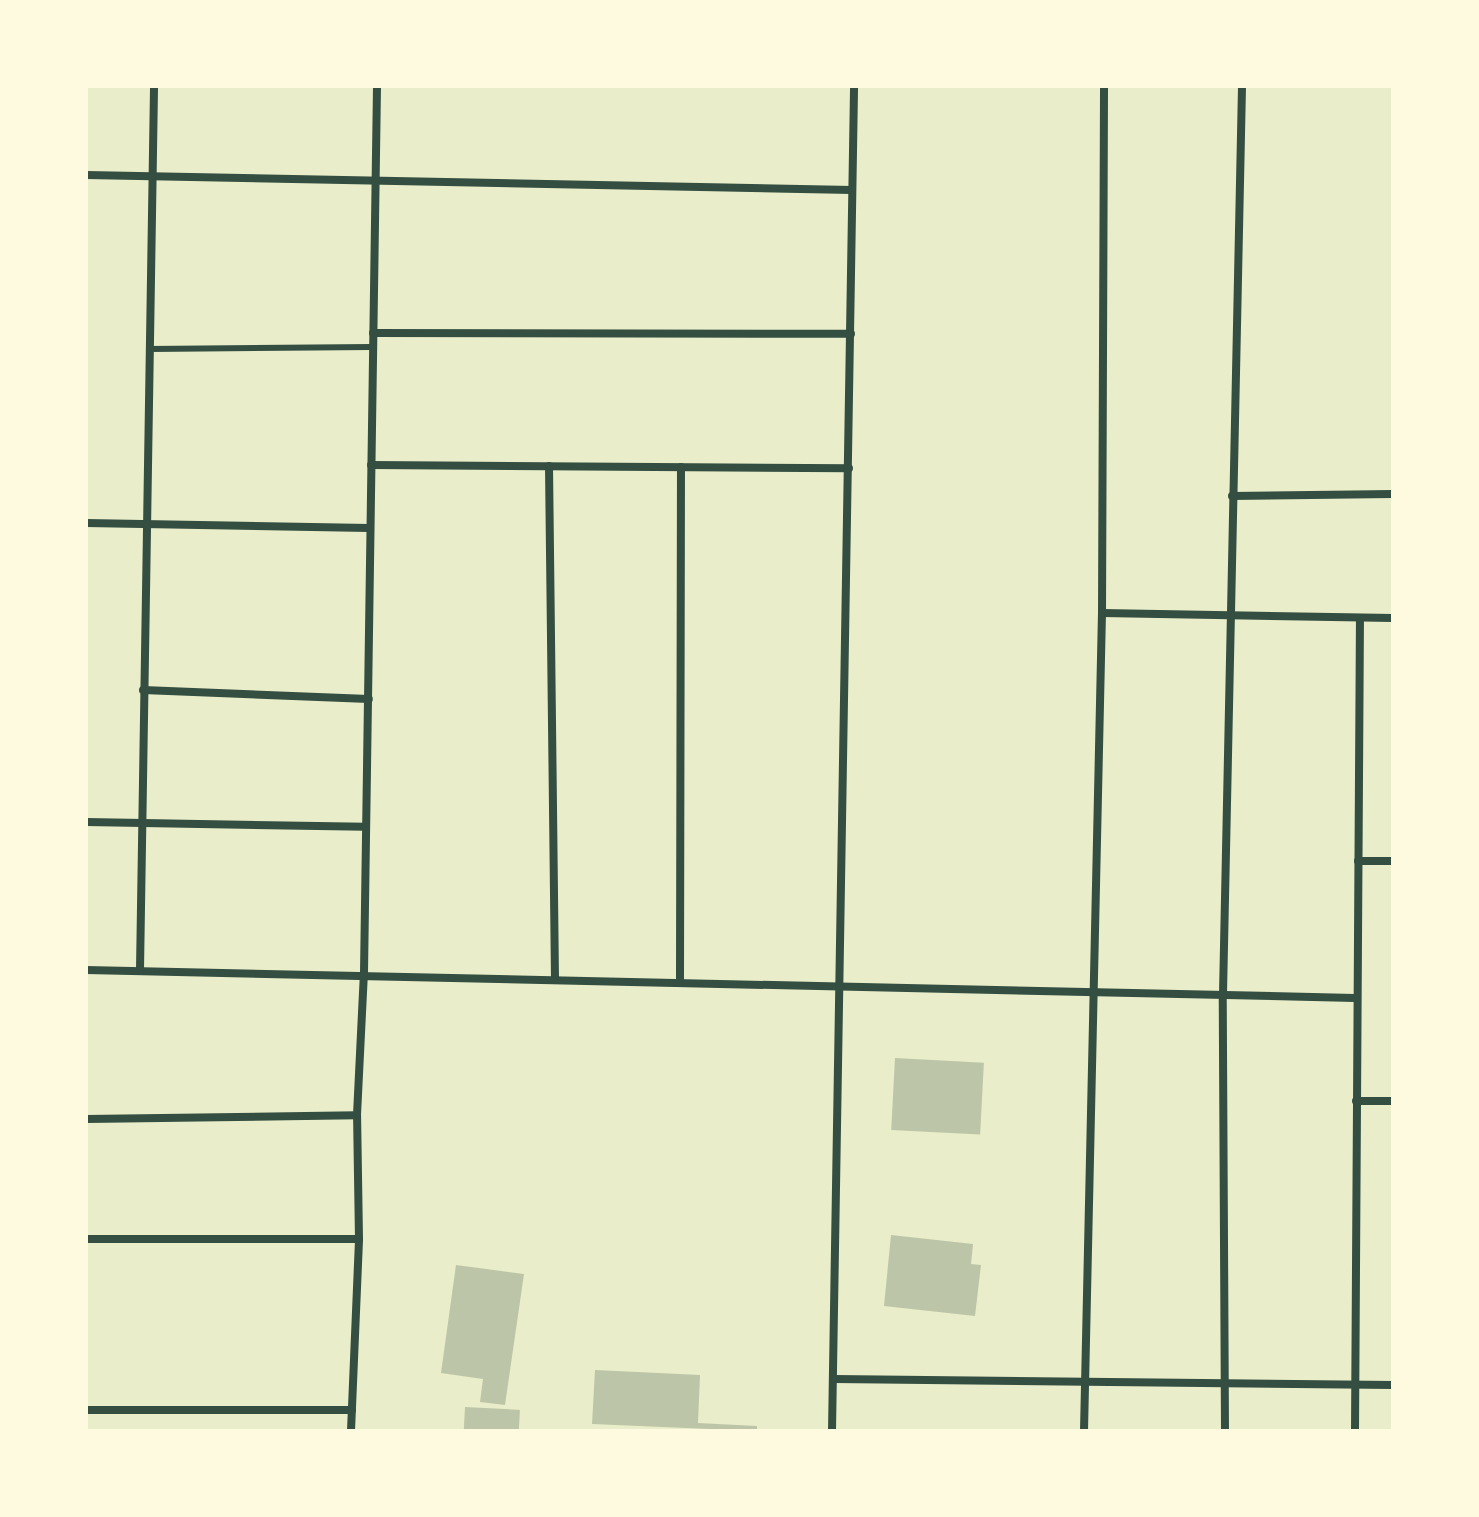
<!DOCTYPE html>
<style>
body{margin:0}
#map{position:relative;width:1479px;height:1517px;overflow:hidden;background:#e9edc9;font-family:Literata,serif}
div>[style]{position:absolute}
.building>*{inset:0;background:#bcc5a7;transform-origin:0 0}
.service>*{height:6px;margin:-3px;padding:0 3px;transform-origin:3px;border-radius:3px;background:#344e41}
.minor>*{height:8px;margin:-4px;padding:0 4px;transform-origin:4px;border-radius:4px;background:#344e41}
span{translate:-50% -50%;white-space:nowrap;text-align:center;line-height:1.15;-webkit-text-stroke:6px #fefae0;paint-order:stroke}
.frame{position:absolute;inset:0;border:88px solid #fefae0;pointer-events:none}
</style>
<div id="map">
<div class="building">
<i style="left:895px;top:1058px;width:89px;height:72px;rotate:3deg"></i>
<i style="clip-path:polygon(891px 1235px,973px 1244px,971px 1264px,981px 1265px,975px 1316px,884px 1306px)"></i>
<i style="clip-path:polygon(456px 1265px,524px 1274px,505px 1405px,480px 1402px,483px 1379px,441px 1373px)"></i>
<i style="clip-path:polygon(595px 1370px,700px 1375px,698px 1423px,757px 1426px,757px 1431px,592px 1424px)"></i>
<i style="left:465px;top:1407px;width:55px;height:24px;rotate:3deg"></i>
</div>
<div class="service">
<i style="left:149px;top:349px;width:223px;rotate:-0.5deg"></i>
</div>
<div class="minor">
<i style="left:86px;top:175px;width:766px;rotate:1.12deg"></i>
<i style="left:373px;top:333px;width:478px;rotate:0.1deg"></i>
<i style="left:371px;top:465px;width:478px;rotate:0.4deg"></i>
<i style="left:549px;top:466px;width:512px;rotate:89.33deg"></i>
<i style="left:1232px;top:496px;width:161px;rotate:-0.7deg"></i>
<i style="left:86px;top:523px;width:283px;rotate:1deg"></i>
<i style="left:1102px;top:613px;width:291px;rotate:1deg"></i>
<i style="left:143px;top:690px;width:226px;rotate:2.3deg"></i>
<i style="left:86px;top:822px;width:279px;rotate:1deg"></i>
<i style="left:1358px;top:861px;width:35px"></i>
<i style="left:86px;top:970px;width:1269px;rotate:1.26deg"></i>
<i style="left:140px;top:970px;width:884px;rotate:-89.09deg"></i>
<i style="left:680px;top:982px;width:515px;rotate:-89.89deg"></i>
<i style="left:1356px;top:1101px;width:37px"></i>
<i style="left:86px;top:1119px;width:271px;rotate:-0.8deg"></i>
<i style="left:86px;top:1239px;width:273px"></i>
<i style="left:834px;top:1379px;width:559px;rotate:0.61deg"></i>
<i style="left:86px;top:1410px;width:266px"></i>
<i style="left:351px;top:1431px;width:192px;rotate:-87.6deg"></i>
<i style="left:359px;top:1239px;width:124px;rotate:-90.9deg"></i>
<i style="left:357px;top:1115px;width:142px;rotate:-87.2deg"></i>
<i style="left:364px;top:973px;width:887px;rotate:-89.16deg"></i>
<i style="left:832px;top:1431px;width:1345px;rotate:-89.06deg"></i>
<i style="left:1084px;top:1431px;width:818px;rotate:-88.74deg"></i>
<i style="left:1102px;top:613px;width:527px;rotate:-89.78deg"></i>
<i style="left:1225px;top:1431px;width:437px;rotate:-90.3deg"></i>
<i style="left:1223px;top:994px;width:908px;rotate:-88.8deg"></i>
<i style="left:1355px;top:1431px;width:813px;rotate:-89.65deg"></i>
</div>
<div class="frame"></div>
</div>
